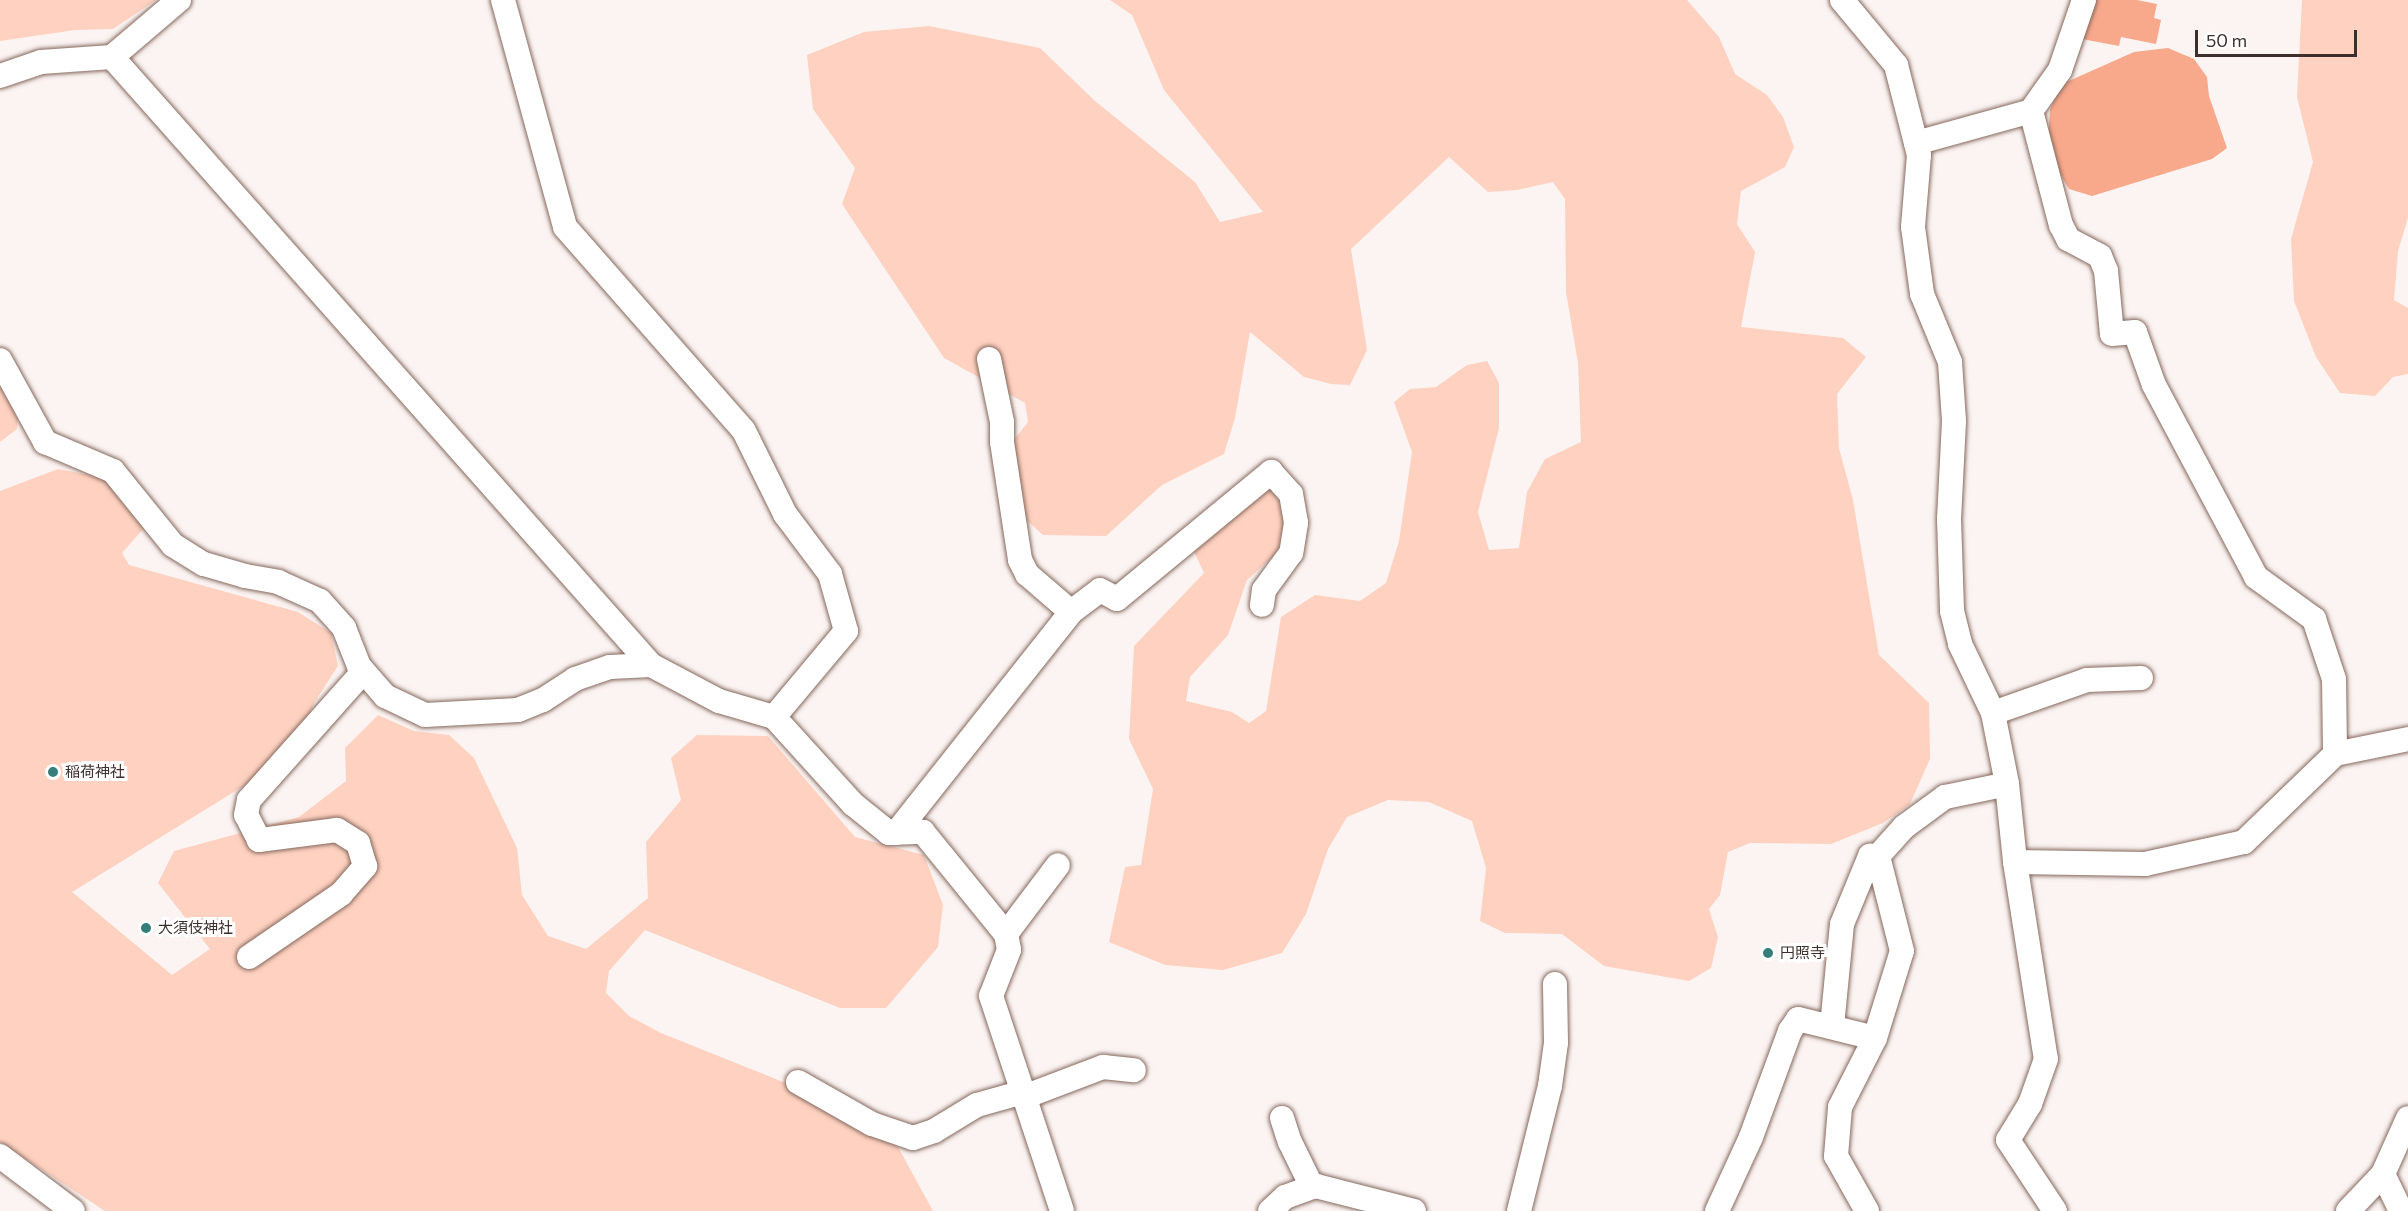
<!DOCTYPE html>
<meta charset="utf-8">
<style>
body{margin:0}
#map{position:relative;width:2408px;height:1211px;overflow:hidden;background:#fbf4f2;font-family:Commissioner,"Noto Sans JP",sans-serif}
div>[style]{position:absolute}
.green>*{inset:0;background:#fed1c0}
.water>*{inset:0;background:#f8a98c}
.roads{filter:drop-shadow(0 0 2px #85685d) drop-shadow(0 0 2px #85685d)}
.minor>*{height:24px;margin:-12px;padding:0 12px;transform-origin:12px;border-radius:12px;background:#fff}
.dots>*{width:16px;height:16px;translate:-50% -50%;box-sizing:border-box;border:3px solid #fff;border-radius:50%}
span{translate:-50% -50%;white-space:nowrap;text-align:center;line-height:1.15;-webkit-text-stroke:6px #fff;paint-order:stroke}
.poi-label{font-size:15px;color:#3d302c}
.left{translate:0 -50%;text-align:left}
.scale{position:absolute;left:2195px;top:30px;width:162px;height:27px;box-sizing:border-box;border:3px solid #3d302c;border-top:0;padding-left:8px;font-size:18px;line-height:21px;white-space:nowrap;color:#3d302c;-webkit-text-stroke:4px #fff;paint-order:stroke}
</style>
<div id="map">
<div class="green">
<i style="clip-path:polygon(0 0,156px 0,113px 29px,75px 30px,0 41px)"></i>
<i style="clip-path:polygon(1110px 0,1687px 0,1719px 37px,1735px 74px,1767px 95px,1783px 117px,1794px 147px,1785px 167px,1741px 191px,1737px 224px,1755px 252px,1741px 327px,1843px 338px,1866px 357px,1837px 394px,1839px 448px,1853px 500px,1879px 655px,1929px 703px,1930px 759px,1910px 804px,1883px 823px,1831px 844px,1750px 843px,1728px 852px,1720px 895px,1709px 909px,1718px 937px,1711px 968px,1689px 981px,1604px 966px,1562px 934px,1505px 933px,1480px 921px,1486px 868px,1472px 821px,1429px 802px,1388px 800px,1347px 817px,1328px 849px,1306px 914px,1282px 953px,1223px 970px,1165px 965px,1109px 942px,1125px 867px,1141px 865px,1153px 789px,1129px 739px,1134px 646px,1204px 573px,1189px 541px,1268px 477px,1286px 495px,1290px 524px,1277px 553px,1247px 580px,1228px 635px,1190px 677px,1186px 701px,1232px 712px,1249px 723px,1266px 711px,1281px 617px,1315px 595px,1360px 601px,1386px 583px,1399px 541px,1412px 452px,1394px 402px,1410px 389px,1436px 387px,1467px 365px,1487px 361px,1499px 383px,1499px 428px,1478px 512px,1489px 550px,1519px 548px,1527px 492px,1545px 459px,1581px 442px,1578px 363px,1566px 292px,1565px 199px,1553px 182px,1517px 190px,1488px 192px,1449px 157px,1351px 249px,1367px 350px,1350px 385px,1331px 384px,1304px 377px,1250px 332px,1235px 418px,1224px 454px,1162px 485px,1106px 536px,1043px 535px,1021px 515px,1010px 445px,1028px 422px,1025px 403px,944px 358px,842px 204px,855px 168px,813px 109px,807px 55px,864px 32px,929px 26px,1040px 48px,1095px 101px,1195px 182px,1220px 222px,1263px 212px,1164px 90px,1132px 15px)"></i>
<i style="clip-path:polygon(2302px 0,2408px 0,2408px 218px,2398px 251px,2394px 300px,2408px 308px,2408px 374px,2393px 377px,2375px 396px,2340px 393px,2316px 357px,2294px 301px,2291px 239px,2313px 162px,2297px 97px)"></i>
<i style="clip-path:polygon(0 385px,3px 386px,18px 413px,17px 429px,0 442px)"></i>
<i style="clip-path:polygon(58px 469px,111px 479px,145px 527px,122px 553px,129px 565px,298px 612px,331px 633px,338px 666px,314px 703px,296px 748px,250px 782px,72px 892px,172px 975px,210px 949px,158px 883px,174px 851px,299px 817px,346px 781px,345px 748px,378px 715px,414px 731px,449px 735px,474px 758px,517px 848px,522px 895px,548px 936px,586px 949px,648px 898px,646px 842px,681px 800px,671px 758px,697px 735px,768px 736px,855px 837px,924px 855px,943px 905px,938px 947px,886px 1008px,840px 1008px,645px 930px,609px 971px,606px 993px,629px 1016px,661px 1033px,808px 1092px,898px 1147px,933px 1211px,105px 1211px,0 1142px,0 491px)"></i>
</div>
<div class="water">
<i style="clip-path:polygon(2090px 0,2137px 0,2157px 4px,2154px 18px,2161px 20px,2156px 44px,2121px 37px,2119px 46px,2082px 39px)"></i>
<i style="clip-path:polygon(2168px 48px,2194px 59px,2207px 77px,2209px 96px,2227px 148px,2212px 159px,2092px 196px,2069px 189px,2056px 167px,2048px 141px,2050px 109px,2062px 84px,2134px 52px)"></i>
</div>
<div class="roads">
<div class="minor">
<i style="left:503px;top:0;width:235px;rotate:74.7deg"></i>
<i style="left:565px;top:227px;width:271px;rotate:48.7deg"></i>
<i style="left:744px;top:431px;width:93px;rotate:63.7deg"></i>
<i style="left:785px;top:514px;width:75px;rotate:53.1deg"></i>
<i style="left:830px;top:574px;width:59px;rotate:74.3deg"></i>
<i style="left:846px;top:631px;width:112px;rotate:129.9deg"></i>
<i style="left:1842px;top:0;width:85px;rotate:50.3deg"></i>
<i style="left:1896px;top:65px;width:93px;rotate:75.7deg"></i>
<i style="left:1919px;top:155px;width:72px;rotate:94.8deg"></i>
<i style="left:1913px;top:227px;width:68px;rotate:82.3deg"></i>
<i style="left:1922px;top:294px;width:74px;rotate:67.6deg"></i>
<i style="left:1950px;top:362px;width:59px;rotate:86.1deg"></i>
<i style="left:1954px;top:421px;width:98px;rotate:92.9deg"></i>
<i style="left:1949px;top:519px;width:92px;rotate:88.1deg"></i>
<i style="left:1952px;top:611px;width:34px;rotate:76deg"></i>
<i style="left:1960px;top:644px;width:76px;rotate:64.4deg"></i>
<i style="left:1993px;top:713px;width:72px;rotate:78.8deg"></i>
<i style="left:2007px;top:784px;width:78px;rotate:84.1deg"></i>
<i style="left:2015px;top:862px;width:199px;rotate:81.1deg"></i>
<i style="left:2046px;top:1059px;width:48px;rotate:109.6deg"></i>
<i style="left:2030px;top:1104px;width:42px;rotate:121.4deg"></i>
<i style="left:2008px;top:1140px;width:85px;rotate:56.5deg"></i>
<i style="left:112px;top:57px;width:813px;rotate:48.44deg"></i>
<i style="left:651px;top:665px;width:77px;rotate:27.9deg"></i>
<i style="left:719px;top:701px;width:57px;rotate:16.2deg"></i>
<i style="left:774px;top:717px;width:118px;rotate:47.8deg"></i>
<i style="left:853px;top:804px;width:46px;rotate:38.9deg"></i>
<i style="left:889px;top:833px;width:34px;rotate:-2deg"></i>
<i style="left:923px;top:832px;width:132px;rotate:50.9deg"></i>
<i style="left:1006px;top:934px;width:16px;rotate:79deg"></i>
<i style="left:1009px;top:950px;width:49px;rotate:111.4deg"></i>
<i style="left:991px;top:996px;width:226px;rotate:71.7deg"></i>
<i style="left:0;top:76px;width:43px;rotate:-18.9deg"></i>
<i style="left:41px;top:62px;width:71px;rotate:-4deg"></i>
<i style="left:112px;top:57px;width:88px;rotate:-40.4deg"></i>
<i style="left:2031px;top:111px;width:50px;rotate:-54.7deg"></i>
<i style="left:2060px;top:70px;width:74px;rotate:-71.1deg"></i>
<i style="left:1916px;top:143px;width:119px;rotate:-15.5deg"></i>
<i style="left:2031px;top:111px;width:118px;rotate:75.3deg"></i>
<i style="left:2061px;top:225px;width:16px;rotate:63deg"></i>
<i style="left:2068px;top:239px;width:36px;rotate:28deg"></i>
<i style="left:2100px;top:256px;width:16px;rotate:68deg"></i>
<i style="left:2106px;top:271px;width:63px;rotate:84.6deg"></i>
<i style="left:2112px;top:334px;width:23px;rotate:-5deg"></i>
<i style="left:2135px;top:332px;width:56px;rotate:70.3deg"></i>
<i style="left:2154px;top:385px;width:217px;rotate:62deg"></i>
<i style="left:2256px;top:577px;width:72px;rotate:35.9deg"></i>
<i style="left:2314px;top:619px;width:63px;rotate:71.6deg"></i>
<i style="left:2334px;top:679px;width:75px;rotate:89.2deg"></i>
<i style="left:989px;top:359px;width:64px;rotate:78.3deg"></i>
<i style="left:1002px;top:422px;width:20px;rotate:90deg"></i>
<i style="left:1002px;top:442px;width:119px;rotate:81.3deg"></i>
<i style="left:1020px;top:560px;width:16px;rotate:63deg"></i>
<i style="left:1027px;top:574px;width:58px;rotate:40.8deg"></i>
<i style="left:0;top:360px;width:94px;rotate:61.2deg"></i>
<i style="left:45px;top:442px;width:74px;rotate:23.1deg"></i>
<i style="left:113px;top:471px;width:95px;rotate:51deg"></i>
<i style="left:173px;top:545px;width:36px;rotate:32deg"></i>
<i style="left:204px;top:564px;width:43px;rotate:16.3deg"></i>
<i style="left:245px;top:576px;width:34px;rotate:10deg"></i>
<i style="left:278px;top:582px;width:46px;rotate:24.3deg"></i>
<i style="left:320px;top:601px;width:36px;rotate:48deg"></i>
<i style="left:344px;top:628px;width:41px;rotate:68.5deg"></i>
<i style="left:359px;top:666px;width:40px;rotate:49deg"></i>
<i style="left:385px;top:696px;width:44px;rotate:25.4deg"></i>
<i style="left:425px;top:715px;width:93px;rotate:-3.1deg"></i>
<i style="left:518px;top:710px;width:27px;rotate:-22deg"></i>
<i style="left:543px;top:700px;width:38px;rotate:-33deg"></i>
<i style="left:575px;top:679px;width:37px;rotate:-19deg"></i>
<i style="left:610px;top:667px;width:41px;rotate:-2.8deg"></i>
<i style="left:1993px;top:713px;width:100px;rotate:-19.3deg"></i>
<i style="left:2087px;top:680px;width:54px;rotate:-2.1deg"></i>
<i style="left:896px;top:833px;width:282px;rotate:-51.6deg"></i>
<i style="left:1071px;top:612px;width:36px;rotate:-37deg"></i>
<i style="left:1100px;top:590px;width:19px;rotate:28deg"></i>
<i style="left:1117px;top:599px;width:200px;rotate:-39.5deg"></i>
<i style="left:1271px;top:472px;width:30px;rotate:48deg"></i>
<i style="left:1291px;top:494px;width:29px;rotate:80deg"></i>
<i style="left:1296px;top:523px;width:30px;rotate:99deg"></i>
<i style="left:1291px;top:553px;width:46px;rotate:126.1deg"></i>
<i style="left:1264px;top:590px;width:15px;rotate:98deg"></i>
<i style="left:2015px;top:862px;width:130px;rotate:0.9deg"></i>
<i style="left:2145px;top:864px;width:101px;rotate:-12.5deg"></i>
<i style="left:2244px;top:842px;width:127px;rotate:-44deg"></i>
<i style="left:2335px;top:754px;width:75px;rotate:-11.6deg"></i>
<i style="left:1006px;top:934px;width:86px;rotate:-53deg"></i>
<i style="left:249px;top:957px;width:112px;rotate:-34.4deg"></i>
<i style="left:341px;top:894px;width:37px;rotate:-49deg"></i>
<i style="left:365px;top:866px;width:24px;rotate:-107deg"></i>
<i style="left:358px;top:843px;width:25px;rotate:-148deg"></i>
<i style="left:337px;top:830px;width:79px;rotate:172.7deg"></i>
<i style="left:259px;top:840px;width:28px;rotate:-117deg"></i>
<i style="left:246px;top:815px;width:15px;rotate:-79deg"></i>
<i style="left:249px;top:800px;width:171px;rotate:-48.3deg"></i>
<i style="left:1832px;top:1026px;width:102px;rotate:-84.4deg"></i>
<i style="left:1842px;top:924px;width:74px;rotate:-67.6deg"></i>
<i style="left:1870px;top:856px;width:8px"></i>
<i style="left:1878px;top:856px;width:39px;rotate:-48deg"></i>
<i style="left:1904px;top:827px;width:51px;rotate:-36.2deg"></i>
<i style="left:1945px;top:797px;width:63px;rotate:-11.8deg"></i>
<i style="left:798px;top:1082px;width:85px;rotate:29.6deg"></i>
<i style="left:872px;top:1124px;width:43px;rotate:18.9deg"></i>
<i style="left:913px;top:1138px;width:22px;rotate:-18deg"></i>
<i style="left:934px;top:1131px;width:50px;rotate:-31.2deg"></i>
<i style="left:977px;top:1105px;width:48px;rotate:-15.8deg"></i>
<i style="left:1024px;top:1097px;width:85px;rotate:-20.8deg"></i>
<i style="left:1103px;top:1067px;width:31px;rotate:6deg"></i>
<i style="left:1282px;top:1118px;width:25px;rotate:72deg"></i>
<i style="left:1290px;top:1142px;width:50px;rotate:63.9deg"></i>
<i style="left:0;top:1156px;width:91px;rotate:37deg"></i>
<i style="left:2383px;top:1174px;width:61px;rotate:-65.9deg"></i>
<i style="left:1270px;top:1211px;width:21px;rotate:-43deg"></i>
<i style="left:1285px;top:1197px;width:33px;rotate:-20deg"></i>
<i style="left:1316px;top:1186px;width:101px;rotate:14.3deg"></i>
<i style="left:1519px;top:1211px;width:129px;rotate:-76.1deg"></i>
<i style="left:1550px;top:1086px;width:43px;rotate:-82.1deg"></i>
<i style="left:1556px;top:1043px;width:59px;rotate:-91deg"></i>
<i style="left:1717px;top:1211px;width:81px;rotate:-65.3deg"></i>
<i style="left:1751px;top:1137px;width:113px;rotate:-69.8deg"></i>
<i style="left:1790px;top:1031px;width:14px;rotate:-56deg"></i>
<i style="left:1798px;top:1019px;width:79px;rotate:13.9deg"></i>
<i style="left:1875px;top:1038px;width:91px;rotate:-72.8deg"></i>
<i style="left:1902px;top:951px;width:98px;rotate:-104.2deg"></i>
<i style="left:1867px;top:1211px;width:63px;rotate:-119.4deg"></i>
<i style="left:1836px;top:1156px;width:49px;rotate:-85.3deg"></i>
<i style="left:1840px;top:1107px;width:77px;rotate:-63.1deg"></i>
<i style="left:2348px;top:1211px;width:51px;rotate:-46.6deg"></i>
<i style="left:2383px;top:1174px;width:41px;rotate:64.1deg"></i>
</div>
</div>
<div class="dots">
<i style="left:53px;top:772px;background:#367e7b"></i>
<i style="left:146px;top:928px;background:#367e7b"></i>
<i style="left:1768px;top:953px;background:#367e7b"></i>
</div>
<div class="poi-label">
<span class="left" style="left:65px;top:772px">稲荷神社</span>
<span class="left" style="left:158px;top:928px">大須伎神社</span>
<span class="left" style="left:1780px;top:953px">円照寺</span>
</div>
<div class="scale">50 m</div>
</div>
